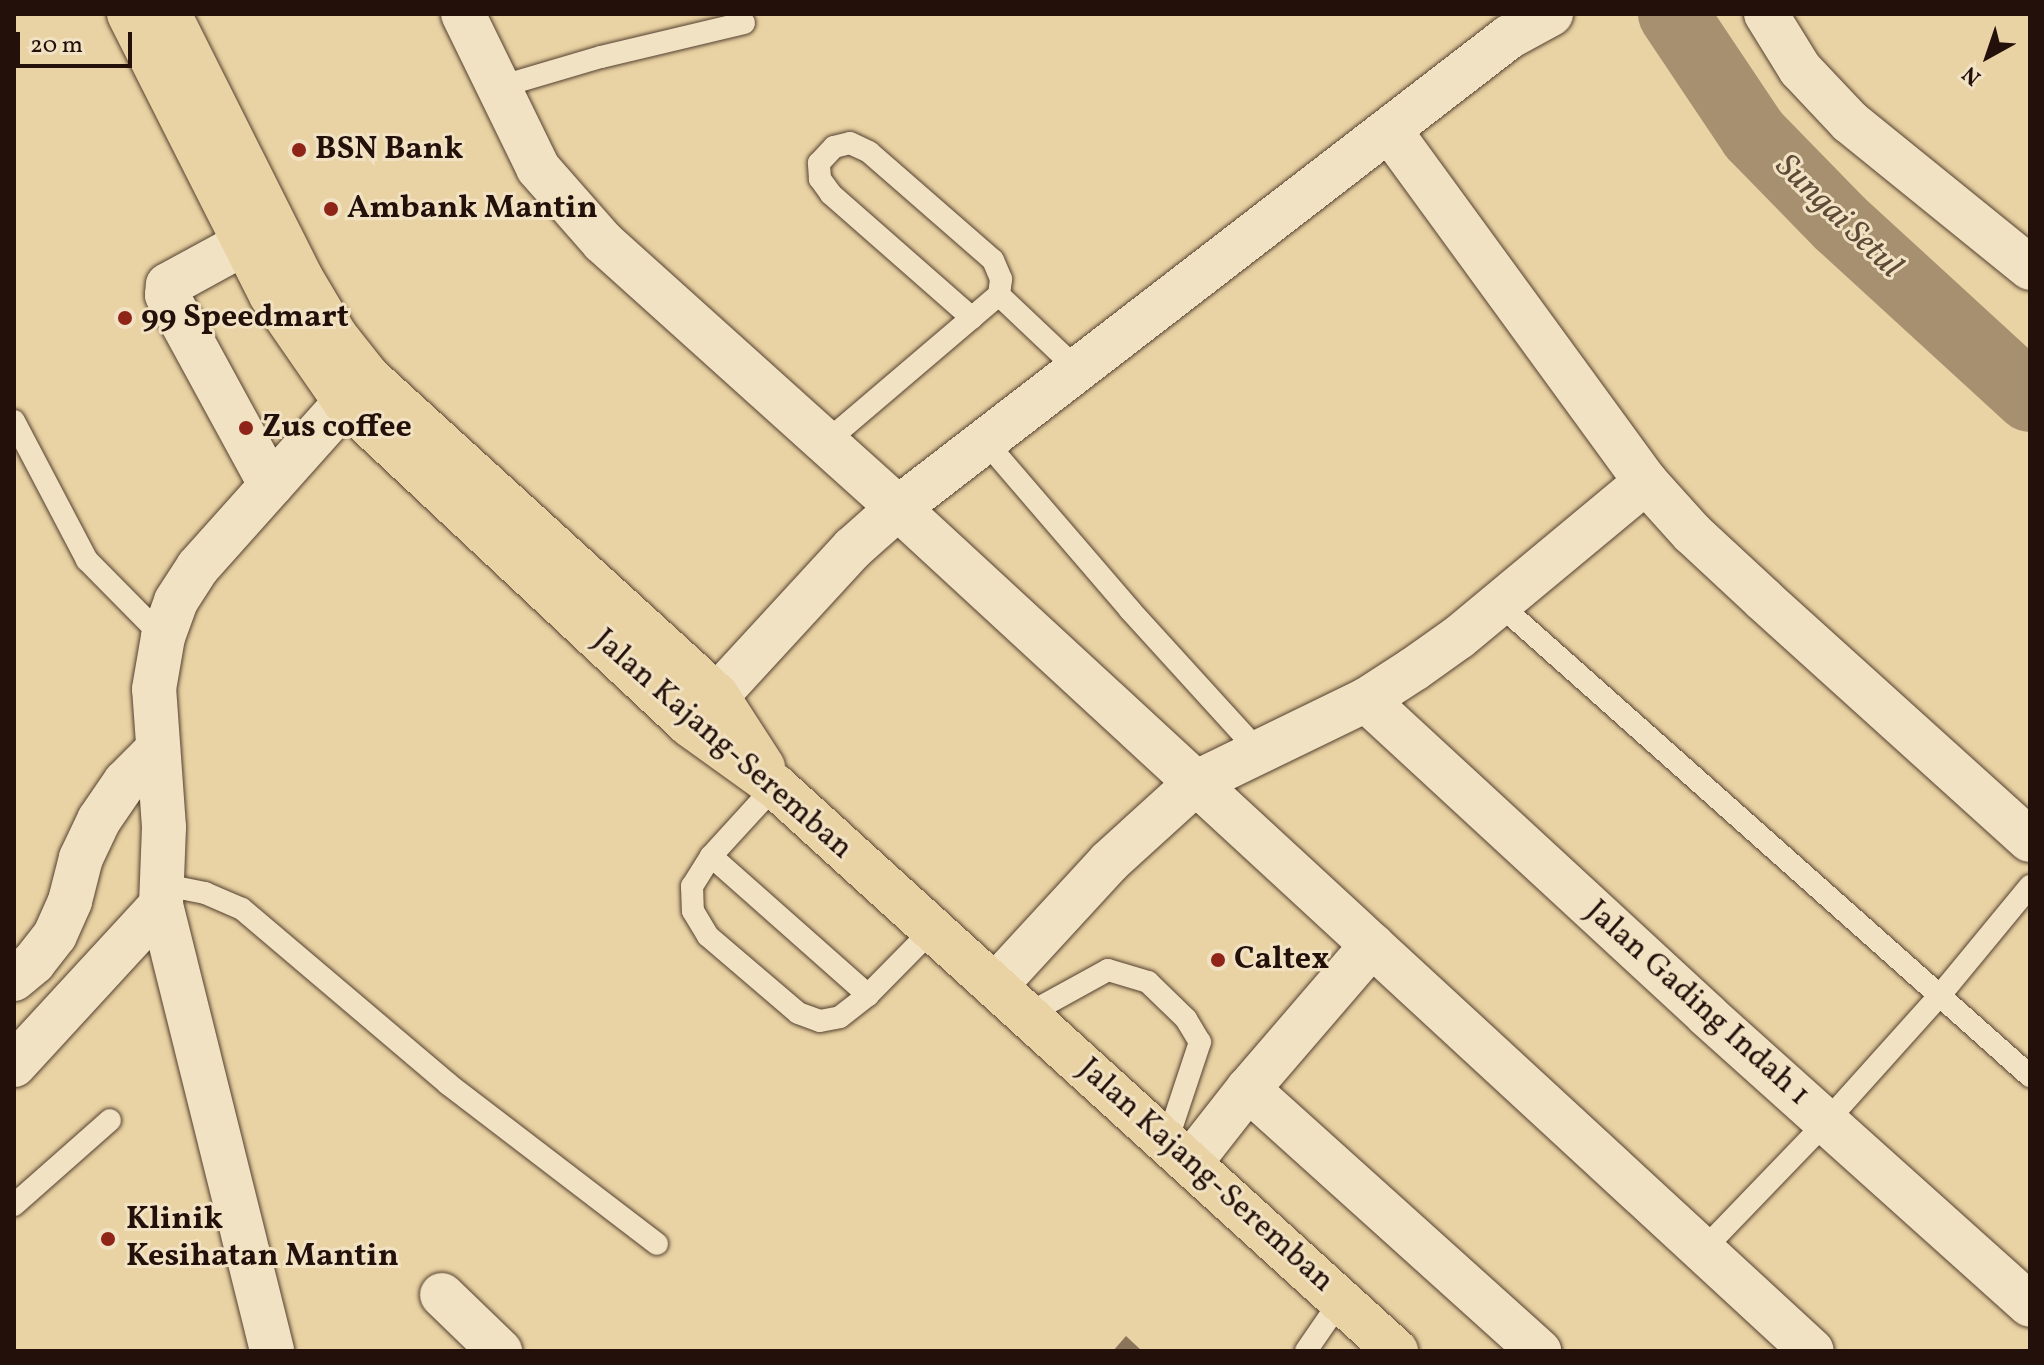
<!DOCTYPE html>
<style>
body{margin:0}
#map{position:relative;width:2044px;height:1365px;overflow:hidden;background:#e9d2a3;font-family:Vollkorn,serif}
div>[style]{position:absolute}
.river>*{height:70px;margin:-35px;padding:0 35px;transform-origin:35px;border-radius:35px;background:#a6906f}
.building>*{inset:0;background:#8a755a}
.roads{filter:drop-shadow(0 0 2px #544030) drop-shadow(0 0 2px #544030)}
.service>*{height:22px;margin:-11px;padding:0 11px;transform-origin:11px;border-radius:11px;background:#f1e2c3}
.minor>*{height:44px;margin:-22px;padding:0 22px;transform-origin:22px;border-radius:22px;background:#f1e2c3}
.primary>*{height:44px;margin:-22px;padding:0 22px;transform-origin:22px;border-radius:22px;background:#e9d2a3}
.dots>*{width:22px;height:22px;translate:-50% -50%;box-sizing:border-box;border:4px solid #f1e2c3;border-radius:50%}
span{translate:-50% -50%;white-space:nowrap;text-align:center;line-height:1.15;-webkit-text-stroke:6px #f1e2c3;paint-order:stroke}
.poi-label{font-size:32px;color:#23100a;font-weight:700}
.left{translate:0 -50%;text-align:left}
.street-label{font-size:32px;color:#23100a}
.water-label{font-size:34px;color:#5e4a37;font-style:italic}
.frame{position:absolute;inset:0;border:16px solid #23100a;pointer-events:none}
.north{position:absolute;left:1948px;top:16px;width:80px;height:80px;-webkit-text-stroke:6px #f1e2c3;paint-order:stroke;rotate:220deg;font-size:22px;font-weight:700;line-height:32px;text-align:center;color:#23100a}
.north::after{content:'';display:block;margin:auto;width:28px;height:36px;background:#23100a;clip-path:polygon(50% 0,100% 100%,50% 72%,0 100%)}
.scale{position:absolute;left:16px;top:32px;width:116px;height:36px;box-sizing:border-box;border:4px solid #23100a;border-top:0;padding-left:10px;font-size:24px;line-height:28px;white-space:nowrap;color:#23100a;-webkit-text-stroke:6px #f1e2c3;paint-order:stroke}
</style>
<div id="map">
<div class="river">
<i style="left:1673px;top:14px;width:146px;rotate:56.2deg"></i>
<i style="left:1754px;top:135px;width:124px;rotate:45.7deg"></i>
<i style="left:1841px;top:224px;width:256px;rotate:42.5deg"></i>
</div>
<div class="building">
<i style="clip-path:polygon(1126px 1336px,1142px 1351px,1113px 1351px)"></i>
</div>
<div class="roads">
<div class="service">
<i style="left:499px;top:87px;width:106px;rotate:-16.4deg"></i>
<i style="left:601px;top:57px;width:147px;rotate:-13.4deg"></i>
<i style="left:972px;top:318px;width:188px;rotate:-138.7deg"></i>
<i style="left:831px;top:194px;width:19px;rotate:-126deg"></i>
<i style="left:820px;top:179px;width:16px;rotate:-94deg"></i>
<i style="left:819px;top:163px;width:22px;rotate:-47deg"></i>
<i style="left:834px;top:147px;width:16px;rotate:-14deg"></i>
<i style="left:850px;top:143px;width:21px;rotate:25deg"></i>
<i style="left:869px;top:152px;width:164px;rotate:41.1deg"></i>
<i style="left:993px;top:260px;width:21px;rotate:67deg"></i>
<i style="left:1001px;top:279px;width:16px;rotate:97deg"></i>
<i style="left:999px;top:295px;width:109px;rotate:43.5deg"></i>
<i style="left:14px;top:421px;width:157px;rotate:62.3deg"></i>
<i style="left:87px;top:560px;width:108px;rotate:45.4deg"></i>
<i style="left:984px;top:440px;width:224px;rotate:49.3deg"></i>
<i style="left:1130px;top:610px;width:193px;rotate:47.7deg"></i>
<i style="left:826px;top:442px;width:227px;rotate:-40.4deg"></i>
<i style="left:1498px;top:603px;width:712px;rotate:41.64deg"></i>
<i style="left:775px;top:786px;width:95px;rotate:132.4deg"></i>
<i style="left:711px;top:856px;width:36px;rotate:122deg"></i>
<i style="left:692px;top:886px;width:25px;rotate:88deg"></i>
<i style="left:693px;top:911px;width:29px;rotate:59deg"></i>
<i style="left:708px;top:936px;width:118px;rotate:40.5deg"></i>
<i style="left:798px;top:1013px;width:23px;rotate:20deg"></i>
<i style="left:820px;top:1021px;width:20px;rotate:-11deg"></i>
<i style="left:840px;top:1017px;width:36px;rotate:-38deg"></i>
<i style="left:868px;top:995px;width:93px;rotate:-45.4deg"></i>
<i style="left:711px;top:856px;width:210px;rotate:41.5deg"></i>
<i style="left:160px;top:884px;width:46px;rotate:11.3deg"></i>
<i style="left:205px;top:893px;width:40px;rotate:23.4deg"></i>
<i style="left:242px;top:909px;width:270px;rotate:40.3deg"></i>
<i style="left:448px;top:1084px;width:263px;rotate:37.4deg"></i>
<i style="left:1028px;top:1014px;width:91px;rotate:-28.8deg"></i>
<i style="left:1108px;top:970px;width:42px;rotate:16.7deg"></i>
<i style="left:1148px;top:982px;width:53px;rotate:44.2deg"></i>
<i style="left:1186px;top:1019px;width:27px;rotate:59deg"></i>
<i style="left:1200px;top:1042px;width:104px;rotate:108.4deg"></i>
<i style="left:14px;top:1205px;width:128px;rotate:-41.5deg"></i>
<i style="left:1703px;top:1250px;width:178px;rotate:-46.1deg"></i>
<i style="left:1826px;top:1122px;width:172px;rotate:-48.1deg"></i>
<i style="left:1941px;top:994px;width:140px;rotate:-50.5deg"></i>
<i style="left:1306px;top:1351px;width:62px;rotate:-55.5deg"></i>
</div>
<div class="minor">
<i style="left:463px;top:14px;width:171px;rotate:64deg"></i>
<i style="left:538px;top:168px;width:98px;rotate:48.7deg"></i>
<i style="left:603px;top:242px;width:397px;rotate:42deg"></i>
<i style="left:898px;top:508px;width:1243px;rotate:42.69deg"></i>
<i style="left:1766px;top:14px;width:65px;rotate:58.3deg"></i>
<i style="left:1800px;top:69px;width:73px;rotate:46.7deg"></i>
<i style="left:1850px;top:122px;width:232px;rotate:39deg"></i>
<i style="left:1390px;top:131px;width:434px;rotate:53.9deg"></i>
<i style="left:1646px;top:482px;width:69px;rotate:48deg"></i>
<i style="left:1692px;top:533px;width:98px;rotate:42.9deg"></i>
<i style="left:1764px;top:600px;width:358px;rotate:42.1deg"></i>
<i style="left:245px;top:243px;width:88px;rotate:151.4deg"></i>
<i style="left:168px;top:285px;width:10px;rotate:96deg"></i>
<i style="left:167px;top:295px;width:217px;rotate:61.4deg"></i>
<i style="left:1366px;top:700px;width:464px;rotate:42.7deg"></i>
<i style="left:1707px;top:1015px;width:434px;rotate:41.9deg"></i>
<i style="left:691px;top:724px;width:239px;rotate:-47.4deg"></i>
<i style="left:853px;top:548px;width:60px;rotate:-41.6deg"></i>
<i style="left:898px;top:508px;width:771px;rotate:-37.63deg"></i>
<i style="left:1509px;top:37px;width:48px;rotate:-28.7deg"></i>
<i style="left:161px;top:905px;width:460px;rotate:76deg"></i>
<i style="left:1372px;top:945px;width:190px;rotate:130.7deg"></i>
<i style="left:1248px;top:1089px;width:392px;rotate:42deg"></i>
<i style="left:14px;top:979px;width:26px;rotate:-40deg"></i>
<i style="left:34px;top:962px;width:34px;rotate:-52deg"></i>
<i style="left:55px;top:935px;width:37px;rotate:-66deg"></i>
<i style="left:70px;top:901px;width:44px;rotate:-75.7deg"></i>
<i style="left:81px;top:858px;width:42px;rotate:-64.7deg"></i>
<i style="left:99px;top:820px;width:46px;rotate:-55.6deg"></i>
<i style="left:125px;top:782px;width:47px;rotate:-45deg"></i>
<i style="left:996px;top:985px;width:167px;rotate:-47.4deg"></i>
<i style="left:1109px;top:862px;width:119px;rotate:-42.3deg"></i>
<i style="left:1197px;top:782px;width:188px;rotate:-25.9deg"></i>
<i style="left:1366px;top:700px;width:57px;rotate:-32.9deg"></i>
<i style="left:1414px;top:669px;width:55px;rotate:-35.4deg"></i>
<i style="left:1459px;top:637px;width:243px;rotate:-39.7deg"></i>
<i style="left:14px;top:1065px;width:217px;rotate:-47.4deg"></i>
<i style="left:161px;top:905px;width:78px;rotate:-87.8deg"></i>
<i style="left:164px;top:827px;width:138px;rotate:-94.1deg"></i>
<i style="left:154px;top:689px;width:53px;rotate:-80.2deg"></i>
<i style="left:163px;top:637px;width:38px;rotate:-70deg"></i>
<i style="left:176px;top:601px;width:40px;rotate:-57.1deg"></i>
<i style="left:198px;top:567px;width:255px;rotate:-48.2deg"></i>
<i style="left:1190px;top:1163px;width:94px;rotate:-51.9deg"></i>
<i style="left:442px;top:1295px;width:81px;rotate:44deg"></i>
</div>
<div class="primary">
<i style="left:129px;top:14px;width:315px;rotate:63.2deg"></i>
<i style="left:271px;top:295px;width:130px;rotate:55.3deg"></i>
<i style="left:345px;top:402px;width:473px;rotate:43.1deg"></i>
<i style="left:690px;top:725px;width:105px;rotate:35.7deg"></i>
<i style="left:775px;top:786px;width:840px;rotate:42.3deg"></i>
<i style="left:169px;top:14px;width:293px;rotate:63.4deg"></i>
<i style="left:300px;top:276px;width:69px;rotate:59.3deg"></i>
<i style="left:335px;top:335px;width:53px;rotate:51.8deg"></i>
<i style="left:368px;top:377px;width:473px;rotate:42.4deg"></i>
<i style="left:717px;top:696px;width:85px;rotate:57.1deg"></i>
</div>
</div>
<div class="dots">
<i style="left:299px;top:150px;background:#8f2418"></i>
<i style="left:331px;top:209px;background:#8f2418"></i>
<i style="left:125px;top:318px;background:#8f2418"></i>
<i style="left:246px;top:428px;background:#8f2418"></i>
<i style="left:1218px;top:960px;background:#8f2418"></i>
<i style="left:108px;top:1239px;background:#8f2418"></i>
</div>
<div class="poi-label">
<span class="left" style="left:315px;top:150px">BSN Bank</span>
<span class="left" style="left:347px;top:209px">Ambank Mantin</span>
<span class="left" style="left:141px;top:318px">99 Speedmart</span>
<span class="left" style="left:262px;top:428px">Zus coffee</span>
<span class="left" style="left:1234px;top:960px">Caltex</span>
<span class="left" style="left:126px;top:1239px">Klinik<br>Kesihatan Mantin</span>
</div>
<div class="street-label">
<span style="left:722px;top:745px;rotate:41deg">Jalan Kajang-Seremban</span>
<span style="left:1697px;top:1004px;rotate:42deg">Jalan Gading Indah 1</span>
<span style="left:1205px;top:1176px;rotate:42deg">Jalan Kajang-Seremban</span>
</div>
<div class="water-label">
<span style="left:1838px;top:217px;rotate:44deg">Sungai Setul</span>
</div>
<div class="frame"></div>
<div class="north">N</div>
<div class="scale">20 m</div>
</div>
